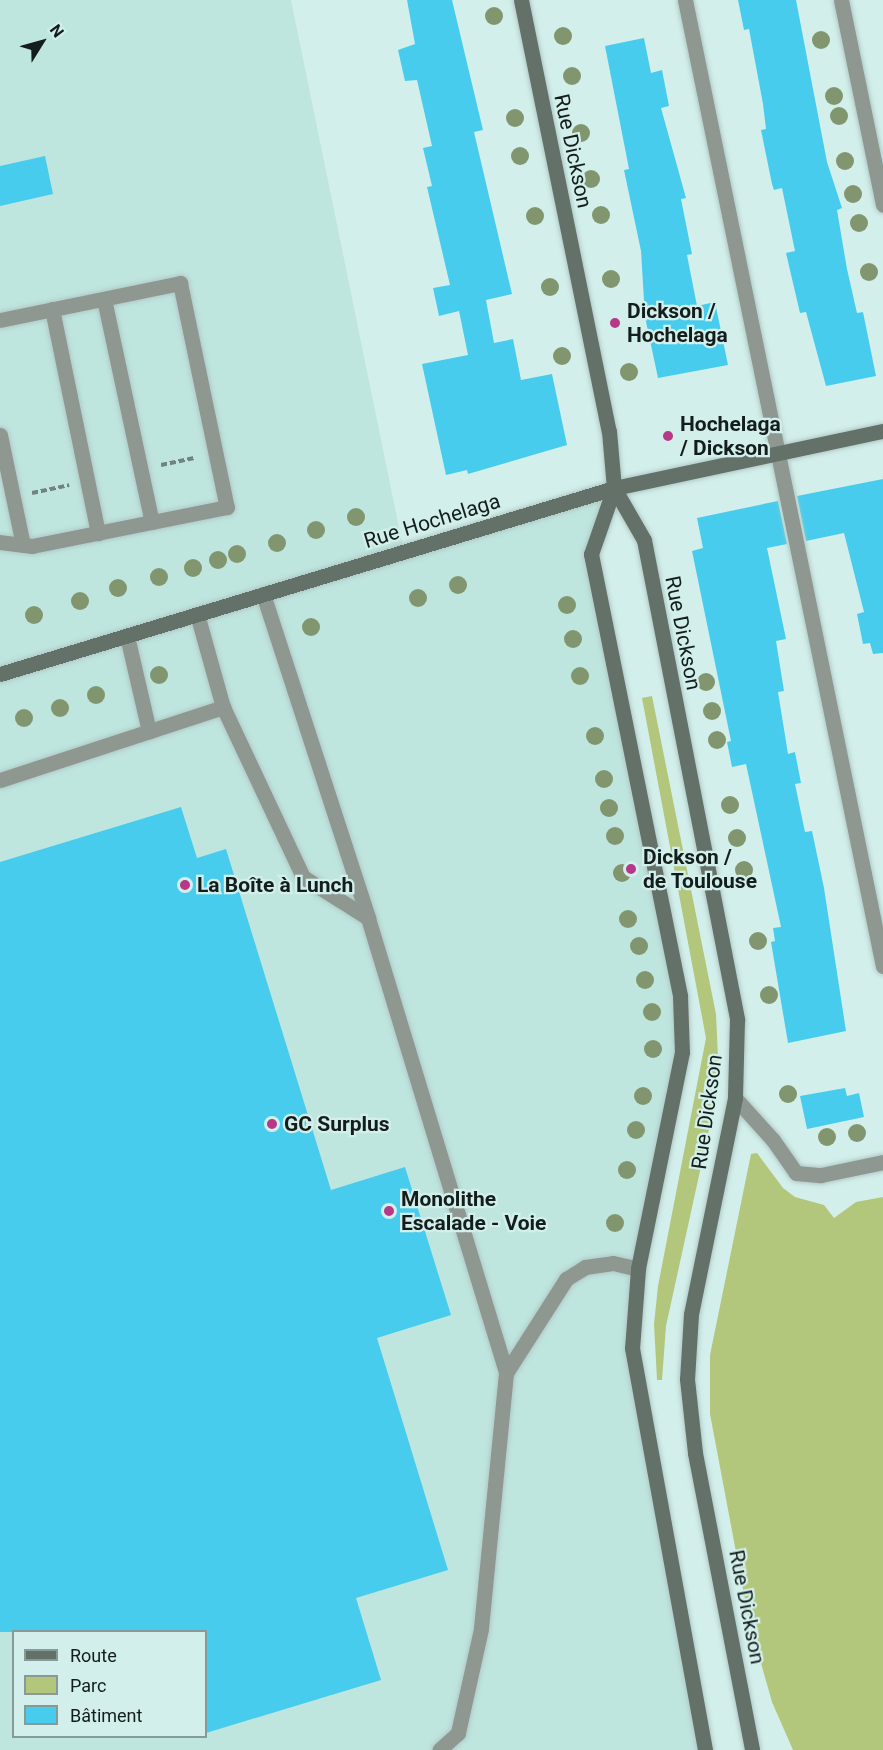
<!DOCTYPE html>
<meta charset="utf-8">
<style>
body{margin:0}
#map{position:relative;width:883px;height:1750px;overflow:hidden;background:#d3efeb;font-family:Roboto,sans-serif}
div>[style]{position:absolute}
.built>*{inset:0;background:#bfe5df}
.green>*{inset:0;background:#b2c77c}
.building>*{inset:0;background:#48cced}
.path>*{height:4px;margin-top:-2px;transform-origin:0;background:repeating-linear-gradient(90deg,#708380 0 6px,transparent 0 9px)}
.roads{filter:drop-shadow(0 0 2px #b0c9c6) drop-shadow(0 0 2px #b0c9c6)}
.lane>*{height:15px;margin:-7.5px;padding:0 7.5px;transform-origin:7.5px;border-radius:7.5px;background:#8f9791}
.street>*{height:15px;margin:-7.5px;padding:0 7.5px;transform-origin:7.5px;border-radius:7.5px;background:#8f9791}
.secondary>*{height:15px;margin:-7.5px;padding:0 7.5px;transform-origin:7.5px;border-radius:7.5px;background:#647168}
.trees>*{width:18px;height:18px;margin:-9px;border-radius:50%;background:#81966e}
.dots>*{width:16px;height:16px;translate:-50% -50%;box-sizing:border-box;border:3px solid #d3efeb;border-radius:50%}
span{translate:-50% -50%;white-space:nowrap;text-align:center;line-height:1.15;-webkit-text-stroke:4.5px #d3efeb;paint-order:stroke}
.street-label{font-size:21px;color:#131d1c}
.poi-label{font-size:21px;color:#131d1c;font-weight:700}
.left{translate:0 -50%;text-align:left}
.legend{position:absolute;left:12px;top:1630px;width:195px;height:108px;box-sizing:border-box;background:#d3efeb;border:2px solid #869b98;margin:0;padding:8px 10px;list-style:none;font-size:18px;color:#131d1c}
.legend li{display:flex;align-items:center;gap:12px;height:30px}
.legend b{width:30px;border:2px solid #869b98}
.north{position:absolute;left:12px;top:12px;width:60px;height:60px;-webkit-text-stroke:4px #d3efeb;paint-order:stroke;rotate:53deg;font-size:16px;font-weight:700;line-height:24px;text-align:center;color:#131d1c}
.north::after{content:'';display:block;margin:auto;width:21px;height:27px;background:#131d1c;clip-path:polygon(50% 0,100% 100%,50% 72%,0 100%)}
</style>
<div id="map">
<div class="built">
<i style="clip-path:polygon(evenodd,0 0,291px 0,404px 552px,614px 488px,595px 542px,683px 1020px,632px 1323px,705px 1750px,0 1750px,0 0,14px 1632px,206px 1632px,206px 1736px,14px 1736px,14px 1632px)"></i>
</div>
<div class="green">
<i style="clip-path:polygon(652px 696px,716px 1014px,718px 1057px,711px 1121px,666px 1326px,662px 1380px,657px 1380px,654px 1324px,658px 1286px,706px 1038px,642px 698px)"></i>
<i style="clip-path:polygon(757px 1153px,783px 1188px,795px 1197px,824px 1205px,834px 1218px,856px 1202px,883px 1197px,883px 1750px,793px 1750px,772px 1702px,749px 1621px,710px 1414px,710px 1355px,751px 1154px)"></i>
</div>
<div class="building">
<i style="clip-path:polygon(407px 0,452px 0,483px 130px,474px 132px,512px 294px,486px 300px,494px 343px,513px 339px,521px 380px,552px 374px,567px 445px,468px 474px,467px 470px,446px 475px,422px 364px,468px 355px,459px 311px,439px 316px,433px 288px,450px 285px,427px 187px,432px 186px,423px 148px,432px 146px,417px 80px,405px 81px,398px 50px,415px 44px)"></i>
<i style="clip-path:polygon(738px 0,796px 0,827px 162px,842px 208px,837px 210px,847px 269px,857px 313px,863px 312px,876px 376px,826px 386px,806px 312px,800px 313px,786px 253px,795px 251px,782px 188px,774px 190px,772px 184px,761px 130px,766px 129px,763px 104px,749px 29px,744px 30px)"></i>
<i style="clip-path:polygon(644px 38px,651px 73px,662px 70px,669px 106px,661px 108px,686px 198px,681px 199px,692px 254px,687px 255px,697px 306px,715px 302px,728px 365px,658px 378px,645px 317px,641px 251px,624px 170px,629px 169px,605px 46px)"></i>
<i style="clip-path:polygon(45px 156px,53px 194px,0 206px,0 166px)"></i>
<i style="clip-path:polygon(883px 479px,883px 653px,873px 654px,870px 643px,863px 644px,857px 614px,864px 612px,844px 533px,806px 541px,797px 496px)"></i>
<i style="clip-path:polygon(778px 501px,787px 544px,767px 548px,786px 639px,776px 641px,784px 691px,778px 692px,788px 754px,795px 752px,801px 783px,795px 784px,805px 832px,812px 831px,824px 888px,846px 1031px,788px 1043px,771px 942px,775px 941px,773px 928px,781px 927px,746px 764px,732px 767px,727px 742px,731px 741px,692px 551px,703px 548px,697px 518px)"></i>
<i style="clip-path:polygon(181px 807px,197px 858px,226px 849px,331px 1190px,405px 1167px,451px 1315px,377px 1338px,448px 1570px,356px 1598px,381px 1680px,206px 1733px,206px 1632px,0 1632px,0 862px)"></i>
<i style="clip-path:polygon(845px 1088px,847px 1096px,859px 1093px,864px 1117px,807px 1129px,800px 1096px)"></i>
</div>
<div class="path">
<i style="left:161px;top:465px;width:35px;rotate:-12deg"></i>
<i style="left:32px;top:493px;width:38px;rotate:-12deg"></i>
</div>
<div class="roads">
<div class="lane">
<i style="left:685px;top:0;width:986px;rotate:78.42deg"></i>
<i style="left:104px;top:299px;width:228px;rotate:77.9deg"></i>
<i style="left:52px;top:309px;width:229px;rotate:78.4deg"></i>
<i style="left:0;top:320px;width:184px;rotate:-11.6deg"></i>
<i style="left:180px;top:283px;width:229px;rotate:78.2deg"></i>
<i style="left:227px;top:507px;width:199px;rotate:168.7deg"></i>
<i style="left:32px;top:546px;width:32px;rotate:-173deg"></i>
<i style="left:0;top:435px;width:112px;rotate:78.2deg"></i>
<i style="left:263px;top:594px;width:341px;rotate:72deg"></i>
<i style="left:368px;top:918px;width:475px;rotate:73.1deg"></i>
<i style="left:506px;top:1373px;width:257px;rotate:95.6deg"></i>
<i style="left:481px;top:1629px;width:107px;rotate:102.5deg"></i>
<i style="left:458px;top:1733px;width:25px;rotate:138deg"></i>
<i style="left:197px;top:614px;width:97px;rotate:74.4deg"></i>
<i style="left:223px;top:707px;width:188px;rotate:64.8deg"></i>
<i style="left:303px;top:877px;width:77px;rotate:32.2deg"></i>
<i style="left:127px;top:636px;width:98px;rotate:77deg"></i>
<i style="left:0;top:780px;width:235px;rotate:-18.1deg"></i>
<i style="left:506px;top:1373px;width:112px;rotate:-57.4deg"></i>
<i style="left:566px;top:1279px;width:22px;rotate:-32deg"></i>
<i style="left:585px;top:1267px;width:28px;rotate:-8deg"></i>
<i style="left:613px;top:1263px;width:26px;rotate:13deg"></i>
</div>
<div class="street">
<i style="left:841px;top:0;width:209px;rotate:78.4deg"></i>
<i style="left:735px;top:1098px;width:57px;rotate:47.9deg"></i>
<i style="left:773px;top:1140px;width:40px;rotate:55.1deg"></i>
<i style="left:796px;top:1173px;width:25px;rotate:5deg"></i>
<i style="left:821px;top:1175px;width:63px;rotate:-11.8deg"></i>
</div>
<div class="secondary">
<i style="left:521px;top:0;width:440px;rotate:78.5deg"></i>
<i style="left:609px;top:431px;width:57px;rotate:85deg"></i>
<i style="left:614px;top:488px;width:70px;rotate:109.2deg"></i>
<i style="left:591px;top:554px;width:451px;rotate:78.6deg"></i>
<i style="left:680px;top:996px;width:56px;rotate:88deg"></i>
<i style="left:682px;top:1052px;width:221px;rotate:101.5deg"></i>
<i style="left:638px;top:1269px;width:79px;rotate:94.3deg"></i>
<i style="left:632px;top:1348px;width:409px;rotate:79.7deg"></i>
<i style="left:614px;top:488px;width:60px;rotate:60deg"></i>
<i style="left:644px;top:540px;width:489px;rotate:79deg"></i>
<i style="left:737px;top:1020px;width:78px;rotate:91.5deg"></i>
<i style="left:735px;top:1098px;width:220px;rotate:101.5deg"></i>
<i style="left:691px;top:1314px;width:65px;rotate:93.5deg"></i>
<i style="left:687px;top:1379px;width:74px;rotate:83.8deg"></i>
<i style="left:695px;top:1453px;width:302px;rotate:79.1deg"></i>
<i style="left:0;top:674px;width:642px;rotate:-16.85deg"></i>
<i style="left:614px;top:488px;width:275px;rotate:-12deg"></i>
</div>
</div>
<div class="trees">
<i style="left:494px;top:16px"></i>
<i style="left:563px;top:36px"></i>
<i style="left:821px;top:40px"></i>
<i style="left:572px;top:76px"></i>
<i style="left:834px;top:96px"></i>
<i style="left:839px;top:116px"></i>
<i style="left:515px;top:118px"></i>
<i style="left:581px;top:133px"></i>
<i style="left:520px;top:156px"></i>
<i style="left:845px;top:161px"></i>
<i style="left:591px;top:179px"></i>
<i style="left:853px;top:194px"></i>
<i style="left:601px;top:215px"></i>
<i style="left:535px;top:216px"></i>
<i style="left:859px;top:223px"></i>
<i style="left:869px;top:272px"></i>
<i style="left:611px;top:279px"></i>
<i style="left:550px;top:287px"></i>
<i style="left:562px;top:356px"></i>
<i style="left:629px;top:372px"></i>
<i style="left:356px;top:517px"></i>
<i style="left:316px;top:530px"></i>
<i style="left:277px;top:543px"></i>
<i style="left:237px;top:554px"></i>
<i style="left:218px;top:560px"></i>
<i style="left:193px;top:568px"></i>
<i style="left:159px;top:577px"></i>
<i style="left:458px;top:585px"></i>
<i style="left:118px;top:588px"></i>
<i style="left:418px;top:598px"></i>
<i style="left:80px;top:601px"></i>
<i style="left:567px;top:605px"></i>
<i style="left:34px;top:615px"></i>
<i style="left:311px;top:627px"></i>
<i style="left:573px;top:639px"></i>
<i style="left:159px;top:675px"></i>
<i style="left:580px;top:676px"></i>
<i style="left:706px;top:682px"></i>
<i style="left:96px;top:695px"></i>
<i style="left:60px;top:708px"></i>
<i style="left:712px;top:711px"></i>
<i style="left:24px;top:718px"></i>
<i style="left:595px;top:736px"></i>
<i style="left:717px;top:740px"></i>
<i style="left:604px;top:779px"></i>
<i style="left:730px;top:805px"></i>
<i style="left:609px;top:808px"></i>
<i style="left:615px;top:836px"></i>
<i style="left:737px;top:838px"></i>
<i style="left:744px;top:870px"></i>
<i style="left:622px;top:873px"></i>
<i style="left:628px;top:919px"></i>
<i style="left:758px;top:941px"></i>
<i style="left:639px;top:946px"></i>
<i style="left:645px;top:980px"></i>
<i style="left:769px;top:995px"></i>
<i style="left:652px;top:1012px"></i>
<i style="left:653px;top:1049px"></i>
<i style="left:788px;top:1094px"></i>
<i style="left:643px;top:1096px"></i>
<i style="left:636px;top:1130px"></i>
<i style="left:857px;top:1133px"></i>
<i style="left:827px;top:1137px"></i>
<i style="left:627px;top:1170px"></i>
<i style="left:615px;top:1223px"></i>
</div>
<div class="dots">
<i style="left:615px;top:323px;background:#b63887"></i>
<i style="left:668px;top:436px;background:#b63887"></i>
<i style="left:631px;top:869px;background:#b63887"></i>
<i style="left:185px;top:885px;background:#b63887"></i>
<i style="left:272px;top:1124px;background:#b63887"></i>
<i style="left:389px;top:1211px;background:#b63887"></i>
</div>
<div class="street-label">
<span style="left:573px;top:151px;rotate:78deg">Rue Dickson</span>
<span style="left:432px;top:521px;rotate:-17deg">Rue Hochelaga</span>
<span style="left:683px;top:633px;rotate:79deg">Rue Dickson</span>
<span style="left:707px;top:1112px;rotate:-82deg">Rue Dickson</span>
<span style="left:747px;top:1607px;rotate:79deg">Rue Dickson</span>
</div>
<div class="poi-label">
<span class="left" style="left:627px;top:323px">Dickson /<br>Hochelaga</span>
<span class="left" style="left:680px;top:436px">Hochelaga<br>/ Dickson</span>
<span class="left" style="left:643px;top:869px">Dickson /<br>de Toulouse</span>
<span class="left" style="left:197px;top:885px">La Boîte à Lunch</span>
<span class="left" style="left:284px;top:1124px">GC Surplus</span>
<span class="left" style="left:401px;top:1211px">Monolithe<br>Escalade - Voie</span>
</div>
<ul class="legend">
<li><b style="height:8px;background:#647168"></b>Route</li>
<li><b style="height:16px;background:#b2c77c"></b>Parc</li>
<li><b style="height:16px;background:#48cced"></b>Bâtiment</li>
</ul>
<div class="north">N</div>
</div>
